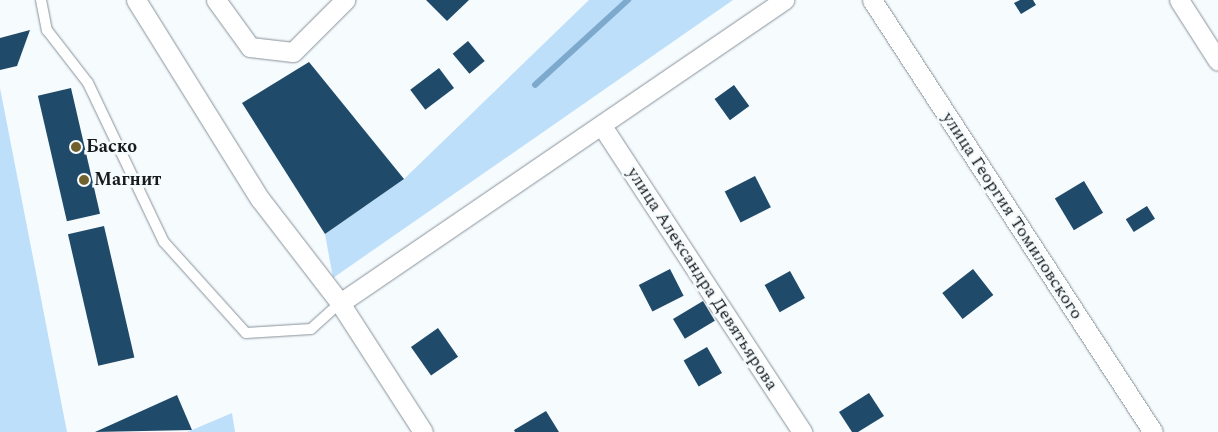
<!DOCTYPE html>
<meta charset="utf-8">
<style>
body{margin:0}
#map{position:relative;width:1218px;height:432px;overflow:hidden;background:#f6fbfe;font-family:Spectral,serif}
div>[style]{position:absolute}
.green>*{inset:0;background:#bedffa}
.stream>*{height:5.5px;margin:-2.75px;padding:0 2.75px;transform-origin:2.75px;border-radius:2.75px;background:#7ca9cc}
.building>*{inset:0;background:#1f4a69;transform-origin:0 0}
.roads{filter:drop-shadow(0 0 1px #87929a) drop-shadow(0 0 1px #87929a)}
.lane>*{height:10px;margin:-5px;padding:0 5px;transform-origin:5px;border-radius:5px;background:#fff}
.street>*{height:19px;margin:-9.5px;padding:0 9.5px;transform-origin:9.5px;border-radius:9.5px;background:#fff}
.dots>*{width:14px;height:14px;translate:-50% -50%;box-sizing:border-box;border:2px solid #f6fbfe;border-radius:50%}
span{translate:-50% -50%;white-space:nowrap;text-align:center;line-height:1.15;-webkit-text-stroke:5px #f6fbfe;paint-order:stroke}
.poi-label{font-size:18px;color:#171b1e;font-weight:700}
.left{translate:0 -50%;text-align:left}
.street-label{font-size:18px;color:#171b1e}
</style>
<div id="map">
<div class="green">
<i style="clip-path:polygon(589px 0,733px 0,333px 278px,325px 234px,404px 179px)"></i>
<i style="clip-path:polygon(0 88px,67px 432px,0 432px)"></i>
<i style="clip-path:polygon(232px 413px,235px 432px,187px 432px,192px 430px)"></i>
</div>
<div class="stream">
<i style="left:535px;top:85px;width:126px;rotate:-42.4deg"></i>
</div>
<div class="building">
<i style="clip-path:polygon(426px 0,469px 0,447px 21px)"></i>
<i style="clip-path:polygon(1020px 0,1033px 0,1036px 5px,1021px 14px,1014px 3px)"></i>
<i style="clip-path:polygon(30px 30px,17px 66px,0 70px,0 38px)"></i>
<i style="left:468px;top:41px;width:26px;height:20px;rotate:50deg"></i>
<i style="clip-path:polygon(309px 62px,404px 179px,325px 234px,242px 103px)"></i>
<i style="left:439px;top:68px;width:25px;height:36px;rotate:53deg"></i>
<i style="left:734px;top:85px;width:26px;height:24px;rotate:54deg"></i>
<i style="left:71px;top:88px;width:129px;height:34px;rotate:77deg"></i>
<i style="left:755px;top:176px;width:35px;height:34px;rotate:63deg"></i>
<i style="left:1084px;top:181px;width:37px;height:34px;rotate:59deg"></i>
<i style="left:1147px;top:206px;width:15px;height:25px;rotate:58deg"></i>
<i style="left:104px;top:226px;width:135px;height:37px;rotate:77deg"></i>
<i style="left:670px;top:269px;width:30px;height:35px;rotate:63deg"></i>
<i style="left:973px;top:269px;width:33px;height:39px;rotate:52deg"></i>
<i style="left:790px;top:271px;width:31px;height:29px;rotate:61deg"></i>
<i style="left:703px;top:301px;width:23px;height:35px;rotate:59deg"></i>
<i style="left:438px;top:328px;width:35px;height:33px;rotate:55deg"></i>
<i style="left:707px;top:347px;width:30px;height:27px;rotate:60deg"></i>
<i style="clip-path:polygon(869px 393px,884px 416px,858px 432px,852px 432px,839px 412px)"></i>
<i style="clip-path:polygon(177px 395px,192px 430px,95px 432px)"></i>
<i style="clip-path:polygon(546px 411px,559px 432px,515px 432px,514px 430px)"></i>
</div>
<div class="roads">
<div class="lane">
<i style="left:41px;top:0;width:31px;rotate:79deg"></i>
<i style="left:47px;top:30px;width:67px;rotate:52.3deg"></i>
<i style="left:88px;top:83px;width:176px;rotate:64.5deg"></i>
<i style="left:164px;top:242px;width:122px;rotate:48deg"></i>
<i style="left:246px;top:333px;width:65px;rotate:-3.5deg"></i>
<i style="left:311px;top:329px;width:39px;rotate:-42deg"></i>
</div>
<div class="street">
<i style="left:136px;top:0;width:234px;rotate:58.1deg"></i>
<i style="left:260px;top:199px;width:131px;rotate:52.4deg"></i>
<i style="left:340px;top:303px;width:153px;rotate:57.2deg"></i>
<i style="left:216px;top:0;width:58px;rotate:54.1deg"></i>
<i style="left:250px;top:47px;width:43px;rotate:6.6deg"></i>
<i style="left:293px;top:52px;width:74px;rotate:-45deg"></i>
<i style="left:872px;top:0;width:515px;rotate:56.96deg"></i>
<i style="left:1179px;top:0;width:72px;rotate:57.4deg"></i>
<i style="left:602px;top:126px;width:366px;rotate:56.8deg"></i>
<i style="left:340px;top:303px;width:538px;rotate:-34.31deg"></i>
</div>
</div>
<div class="dots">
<i style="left:76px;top:147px;background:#70612e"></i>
<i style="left:84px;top:180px;background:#70612e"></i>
</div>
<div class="poi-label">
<span class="left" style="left:86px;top:147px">Баско</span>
<span class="left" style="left:94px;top:180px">Магнит</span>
</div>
<div class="street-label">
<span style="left:1012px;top:216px;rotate:57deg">улица Георгия Томиловского</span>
<span style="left:702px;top:279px;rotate:57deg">улица Александра Девятьярова</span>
</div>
</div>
